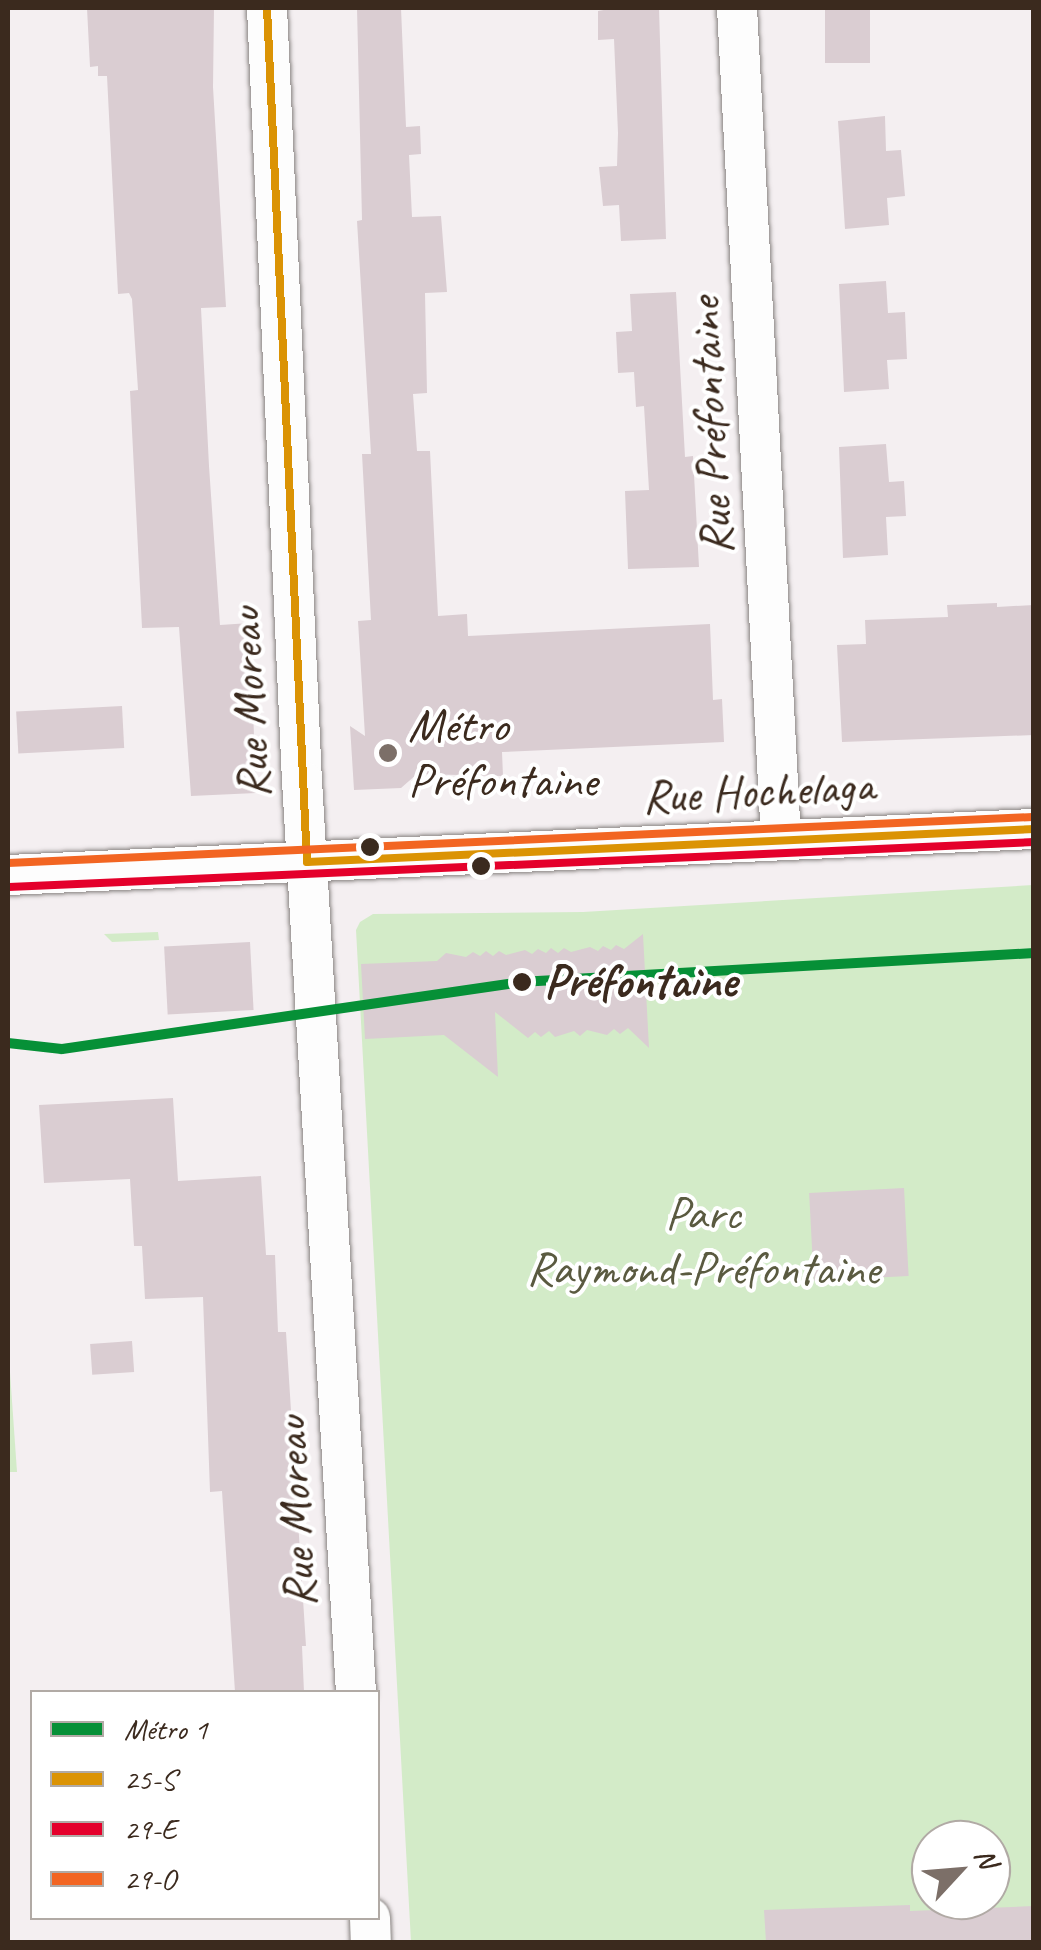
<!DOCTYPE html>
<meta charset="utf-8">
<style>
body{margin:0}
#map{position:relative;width:1041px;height:1950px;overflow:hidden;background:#f4eff1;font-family:Caveat,sans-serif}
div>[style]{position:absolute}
.green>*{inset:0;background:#d3ebc8}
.building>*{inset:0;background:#dacdd2;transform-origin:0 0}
.roads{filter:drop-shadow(0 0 2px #898482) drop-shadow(0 0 2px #898482)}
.minor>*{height:40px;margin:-20px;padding:0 20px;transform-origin:20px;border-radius:20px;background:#fdfdfd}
.bus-1>*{height:8px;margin:-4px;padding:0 4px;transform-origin:4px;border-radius:4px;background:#db9304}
.bus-2>*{height:8px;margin:-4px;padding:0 4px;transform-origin:4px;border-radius:4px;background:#e4002b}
.bus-3>*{height:8px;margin:-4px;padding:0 4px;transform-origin:4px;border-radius:4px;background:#f26522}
.metro-1>*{height:10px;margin:-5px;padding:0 5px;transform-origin:5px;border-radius:5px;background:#069037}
.dots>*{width:28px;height:28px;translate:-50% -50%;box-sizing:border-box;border:5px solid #fff;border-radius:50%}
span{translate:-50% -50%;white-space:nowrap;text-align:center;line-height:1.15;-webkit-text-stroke:8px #fff;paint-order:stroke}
.street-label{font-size:48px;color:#3b2a1e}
.poi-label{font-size:48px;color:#3b2a1e}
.left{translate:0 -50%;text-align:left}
.stop-label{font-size:48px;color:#3b2a1e;font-weight:700}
.park-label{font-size:48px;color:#5a5a40}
.frame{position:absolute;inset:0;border:10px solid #3b2a1e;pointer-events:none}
.legend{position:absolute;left:30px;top:1690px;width:350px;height:230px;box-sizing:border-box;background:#fff;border:2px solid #b1aaa5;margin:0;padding:12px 18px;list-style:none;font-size:30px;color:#3b2a1e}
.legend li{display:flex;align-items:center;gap:20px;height:50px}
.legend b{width:50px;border:2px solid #b1aaa5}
.north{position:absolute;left:911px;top:1820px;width:100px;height:100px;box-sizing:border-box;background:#fff;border:2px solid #b1aaa5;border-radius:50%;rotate:64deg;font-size:28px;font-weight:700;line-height:40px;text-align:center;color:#3b2a1e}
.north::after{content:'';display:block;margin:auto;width:35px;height:45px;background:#7c6f68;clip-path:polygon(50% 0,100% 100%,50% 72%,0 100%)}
</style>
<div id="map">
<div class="green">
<i style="clip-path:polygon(evenodd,1033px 885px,1033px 1942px,411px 1942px,356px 930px,360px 922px,373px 914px,583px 912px,1033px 885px,931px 1840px,991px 1840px,991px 1900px,931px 1900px,931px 1840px)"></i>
<i style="clip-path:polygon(158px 932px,159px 940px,112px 942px,104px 934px)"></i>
<i style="clip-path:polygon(8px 1344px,17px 1472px,8px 1472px)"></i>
</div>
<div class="building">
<i style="clip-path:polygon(87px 8px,214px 8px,213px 87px,226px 307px,201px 308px,209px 466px,220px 625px,250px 623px,256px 793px,191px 796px,179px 627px,142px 628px,130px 391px,138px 390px,132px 299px,129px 293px,118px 294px,107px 76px,98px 76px,98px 66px,90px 67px)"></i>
<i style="clip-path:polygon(357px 8px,401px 8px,406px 127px,420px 126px,421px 154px,409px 155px,412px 217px,441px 216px,447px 292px,425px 293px,427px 393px,413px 394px,417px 451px,430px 451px,438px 616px,467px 614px,468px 636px,710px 624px,713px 700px,722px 699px,724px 742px,502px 752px,503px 776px,417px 774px,401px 788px,354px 790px,350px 726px,365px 736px,358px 621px,371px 620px,362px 454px,371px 454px,357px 221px,362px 220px)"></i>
<i style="clip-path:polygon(615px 8px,659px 8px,666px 239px,621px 241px,619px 205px,603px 206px,599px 167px,617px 166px,618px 133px,614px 39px,598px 40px,598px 11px)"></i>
<i style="left:825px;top:8px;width:45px;height:55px"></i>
<i style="clip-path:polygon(885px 116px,886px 151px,901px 150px,905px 196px,887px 198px,889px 225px,845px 229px,838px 121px)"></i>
<i style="clip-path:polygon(886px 281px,888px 313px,905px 312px,907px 359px,887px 360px,889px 389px,844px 392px,839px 284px)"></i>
<i style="clip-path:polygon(676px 292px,685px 457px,693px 456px,699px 567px,628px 569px,625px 491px,649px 490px,644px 406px,636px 407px,634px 372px,618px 373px,616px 332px,632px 331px,630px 294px)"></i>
<i style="clip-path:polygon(886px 444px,889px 482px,904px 481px,906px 516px,886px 517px,888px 555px,843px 558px,839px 447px)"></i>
<i style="clip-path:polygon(997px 603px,997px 607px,1034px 605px,1034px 735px,842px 742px,837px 645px,866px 644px,865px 620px,948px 617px,947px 605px)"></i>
<i style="left:122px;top:706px;width:42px;height:106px;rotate:87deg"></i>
<i style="clip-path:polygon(643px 934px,649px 1048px,628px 1028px,620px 1034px,614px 1029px,607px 1035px,587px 1030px,580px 1036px,574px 1031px,555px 1037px,549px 1031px,541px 1037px,535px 1032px,528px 1038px,495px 1012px,498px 1077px,444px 1035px,365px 1039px,361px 964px,437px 961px,446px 953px,466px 957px,473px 952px,480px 956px,486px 951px,493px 956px,499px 951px,506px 955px,525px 950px,532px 954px,538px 949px,546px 953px,551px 948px,558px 953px,564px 948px,571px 952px,590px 947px,598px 951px,603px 946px,611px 950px,616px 945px,624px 949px)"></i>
<i style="left:250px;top:942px;width:68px;height:86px;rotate:87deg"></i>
<i style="clip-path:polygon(173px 1098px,178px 1181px,261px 1176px,266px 1255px,275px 1255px,278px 1332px,286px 1332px,306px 1646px,302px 1646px,304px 1692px,235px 1692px,222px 1491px,210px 1492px,203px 1297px,145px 1299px,142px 1246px,134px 1246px,130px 1179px,44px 1183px,39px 1105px)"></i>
<i style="left:904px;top:1188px;width:88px;height:95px;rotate:87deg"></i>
<i style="left:132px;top:1341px;width:31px;height:42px;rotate:86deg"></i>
<i style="clip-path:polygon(910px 1905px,910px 1911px,1034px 1906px,1034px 1942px,766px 1942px,764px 1910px)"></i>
</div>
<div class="roads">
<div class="minor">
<i style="left:267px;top:8px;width:774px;rotate:87.41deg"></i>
<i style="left:302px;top:781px;width:913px;rotate:86.61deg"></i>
<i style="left:737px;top:8px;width:833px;rotate:86.97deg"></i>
<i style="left:8px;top:875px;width:1027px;rotate:-2.57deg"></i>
<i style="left:370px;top:1918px;width:24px;rotate:88deg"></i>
</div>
</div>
<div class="bus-1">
<i style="left:267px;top:8px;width:855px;rotate:87.32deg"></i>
<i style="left:307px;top:862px;width:728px;rotate:-2.6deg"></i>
</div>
<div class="bus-2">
<i style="left:9px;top:887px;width:1026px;rotate:-2.51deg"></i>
</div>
<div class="bus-3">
<i style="left:8px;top:863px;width:1026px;rotate:-2.57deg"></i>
</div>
<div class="metro-1">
<i style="left:8px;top:1043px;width:54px;rotate:6.3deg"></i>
<i style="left:62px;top:1049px;width:463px;rotate:-8.3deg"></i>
<i style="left:520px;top:982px;width:515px;rotate:-3.23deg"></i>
</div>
<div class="dots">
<i style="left:388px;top:753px;background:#7c6f68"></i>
<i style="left:370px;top:847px;background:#3b2a1e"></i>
<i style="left:481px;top:866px;background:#3b2a1e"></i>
<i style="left:522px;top:982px;background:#3b2a1e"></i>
</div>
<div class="street-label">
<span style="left:710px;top:426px;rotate:-93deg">Rue Préfontaine</span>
<span style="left:249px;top:703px;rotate:-93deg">Rue Moreau</span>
<span style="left:758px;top:791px;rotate:-3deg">Rue Hochelaga</span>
<span style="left:295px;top:1512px;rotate:-93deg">Rue Moreau</span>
</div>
<div class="poi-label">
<span class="left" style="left:408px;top:753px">Métro<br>Préfontaine</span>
</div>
<div class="stop-label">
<span class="left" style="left:544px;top:982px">Préfontaine</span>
</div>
<div class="park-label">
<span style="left:703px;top:1241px">Parc<br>Raymond-Préfontaine</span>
</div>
<div class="frame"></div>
<ul class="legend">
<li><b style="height:12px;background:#069037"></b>Métro 1</li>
<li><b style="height:12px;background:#db9304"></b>25-S</li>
<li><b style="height:12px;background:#e4002b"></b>29-E</li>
<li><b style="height:12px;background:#f26522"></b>29-O</li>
</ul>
<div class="north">N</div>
</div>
